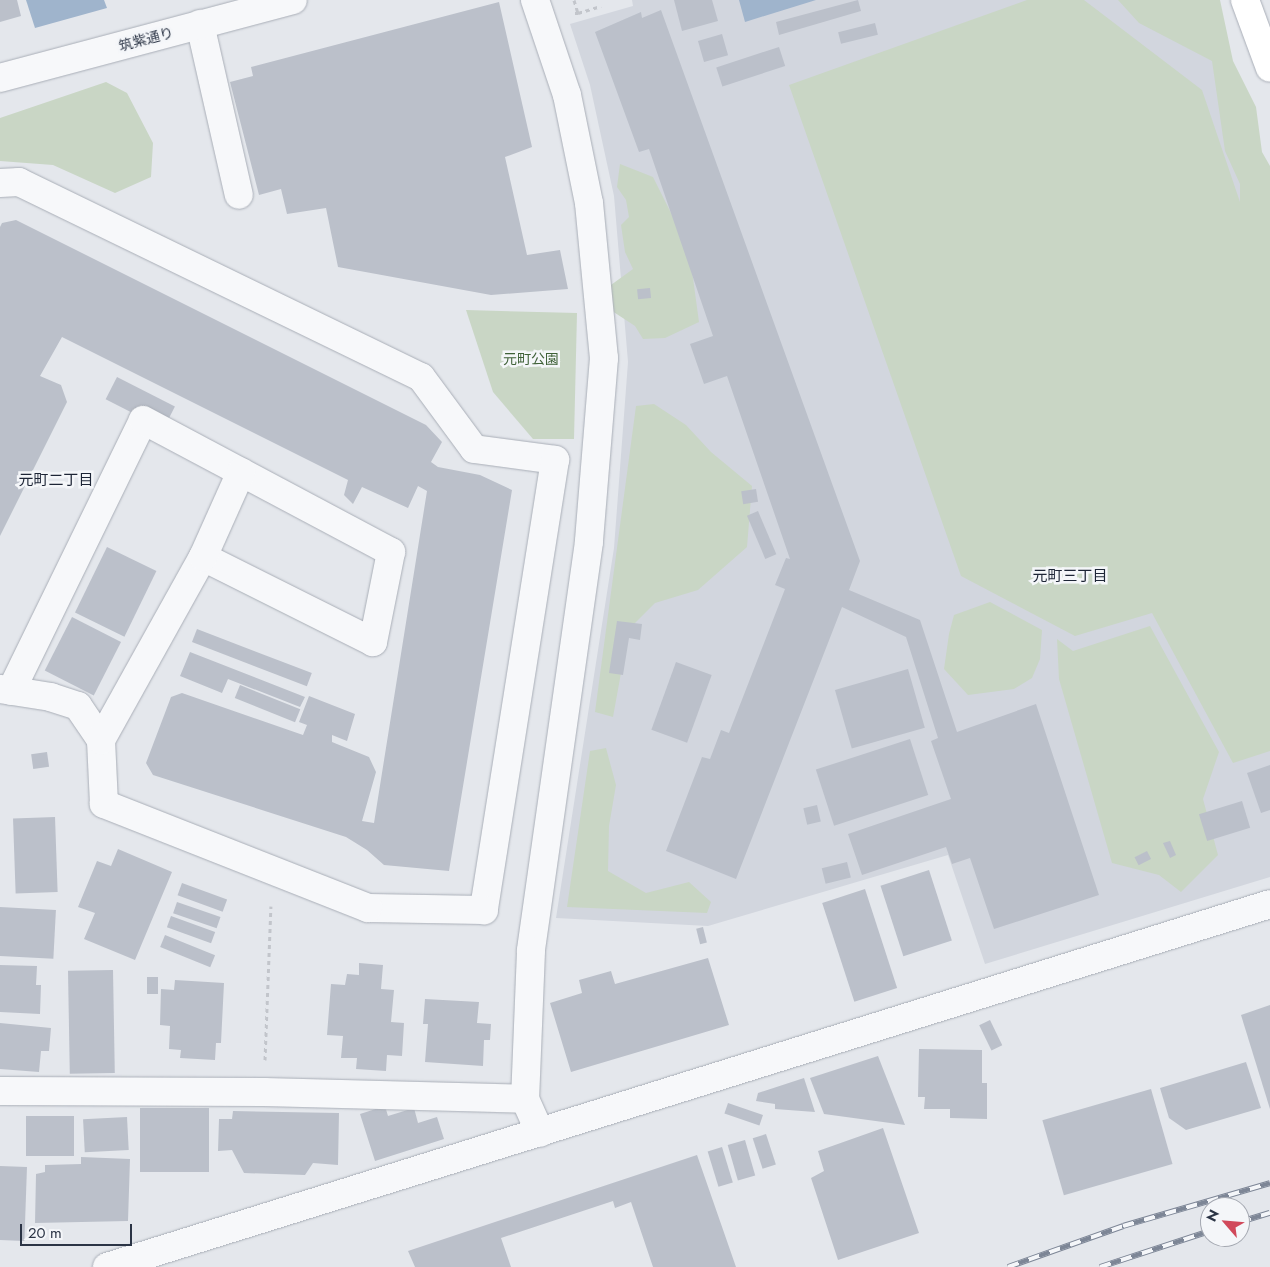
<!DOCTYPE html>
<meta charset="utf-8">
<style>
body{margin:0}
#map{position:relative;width:1270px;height:1267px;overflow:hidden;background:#e4e7ec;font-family:Jost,"Noto Sans JP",sans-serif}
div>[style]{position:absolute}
.built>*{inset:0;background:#d2d6de}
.green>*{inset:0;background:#c9d6c5}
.water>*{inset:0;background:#9fb4cc}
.building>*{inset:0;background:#bbc0ca;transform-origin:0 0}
.path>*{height:3px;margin-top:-1.5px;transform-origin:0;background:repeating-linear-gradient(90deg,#c2c5cb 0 4px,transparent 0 8px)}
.roads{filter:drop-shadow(0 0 1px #a9aeb7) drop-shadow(0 0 1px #a9aeb7)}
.minor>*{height:28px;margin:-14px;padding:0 14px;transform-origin:14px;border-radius:14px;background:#f7f8fa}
.major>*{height:28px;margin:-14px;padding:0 14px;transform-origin:14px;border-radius:14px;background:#fff}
.rail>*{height:5.5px;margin-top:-2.75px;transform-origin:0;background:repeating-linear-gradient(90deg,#f4f6f9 0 11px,#7d8696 0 22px);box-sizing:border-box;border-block:1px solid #7d8696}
span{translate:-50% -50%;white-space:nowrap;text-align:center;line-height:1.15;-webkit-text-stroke:5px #f4f6f9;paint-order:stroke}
.street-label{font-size:14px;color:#2b3445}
.park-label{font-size:14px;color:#3f6138}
.neighbourhood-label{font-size:15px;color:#1d2536}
.north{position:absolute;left:1200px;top:1197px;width:50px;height:50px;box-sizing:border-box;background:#f4f6f9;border:1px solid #a4a8b1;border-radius:50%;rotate:297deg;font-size:14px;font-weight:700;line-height:20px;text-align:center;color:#2b3445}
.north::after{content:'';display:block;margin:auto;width:18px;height:22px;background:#d1495b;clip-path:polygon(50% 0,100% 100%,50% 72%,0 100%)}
.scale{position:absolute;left:20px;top:1224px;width:112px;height:22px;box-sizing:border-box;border:2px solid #2b3445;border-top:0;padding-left:6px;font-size:15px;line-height:18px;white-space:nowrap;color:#2b3445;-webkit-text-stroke:4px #f4f6f9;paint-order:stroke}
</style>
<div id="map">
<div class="built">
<i style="clip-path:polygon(632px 0,1190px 0,1270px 200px,1270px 877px,985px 964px,948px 855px,708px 926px,556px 918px,614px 548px,628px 362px,614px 196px,590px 85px,570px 24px,633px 6px)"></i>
</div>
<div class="green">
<i style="clip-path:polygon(1027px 0,1084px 0,1202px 90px,1240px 202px,1240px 184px,1225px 151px,1212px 61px,1139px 23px,1118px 0,1220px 0,1233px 61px,1256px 107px,1262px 152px,1270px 166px,1270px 751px,1233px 763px,1152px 613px,1075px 636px,961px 576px,789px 85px)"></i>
<i style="clip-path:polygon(106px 82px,127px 93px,153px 143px,151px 177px,115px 193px,53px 165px,0 161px,0 118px)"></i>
<i style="clip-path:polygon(620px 164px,653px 177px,689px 249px,699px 322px,665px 338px,643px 339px,635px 326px,606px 307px,604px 290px,633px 269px,625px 252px,621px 225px,629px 217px,626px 200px,617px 187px)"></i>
<i style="clip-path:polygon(466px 310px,577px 313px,574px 439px,533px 439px,493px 392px)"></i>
<i style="clip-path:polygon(654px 404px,686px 425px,711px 452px,752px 486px,747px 547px,698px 590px,655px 603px,629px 629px,613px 717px,595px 712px,636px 406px)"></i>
<i style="clip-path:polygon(990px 602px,1042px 630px,1040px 659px,1032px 678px,1014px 689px,968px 695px,944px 669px,949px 634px,954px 615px)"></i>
<i style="clip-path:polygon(1150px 626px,1219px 752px,1203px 799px,1218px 855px,1181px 892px,1159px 875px,1112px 863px,1059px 679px,1057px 639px,1073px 651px)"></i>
<i style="clip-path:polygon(606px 748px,616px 785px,609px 826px,608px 871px,646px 893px,689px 882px,711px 902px,707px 913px,567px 907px,590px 751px)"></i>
</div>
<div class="water">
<i style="clip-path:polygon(26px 0,104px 0,107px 8px,35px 28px)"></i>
<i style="clip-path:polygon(739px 0,816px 0,745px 22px)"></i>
</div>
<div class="building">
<i style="clip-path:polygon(0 0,17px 0,21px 16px,0 22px)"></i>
<i style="clip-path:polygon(674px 0,712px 0,718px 21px,682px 31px)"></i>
<i style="clip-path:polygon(858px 0,861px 11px,779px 35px,776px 22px)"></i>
<i style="clip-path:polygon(499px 2px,532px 147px,505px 157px,527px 255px,560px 250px,568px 289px,491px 295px,338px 267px,326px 208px,287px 214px,281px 189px,259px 195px,230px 82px,253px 76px,251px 67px)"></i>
<i style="clip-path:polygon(661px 10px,860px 561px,849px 590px,920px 620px,957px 732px,1036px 704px,1099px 895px,994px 929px,970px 858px,952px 864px,946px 847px,862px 875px,848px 834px,951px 799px,931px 741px,938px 738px,906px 637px,842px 607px,736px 879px,666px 851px,702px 757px,710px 759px,721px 730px,729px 733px,785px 589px,775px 585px,786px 558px,790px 559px,727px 376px,704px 384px,690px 344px,713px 336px,649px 149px,639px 152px,595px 32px,641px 12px,642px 18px)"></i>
<i style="left:875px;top:23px;width:12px;height:38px;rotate:76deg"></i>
<i style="left:722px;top:34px;width:22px;height:25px;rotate:74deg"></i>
<i style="left:779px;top:47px;width:20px;height:66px;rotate:72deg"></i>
<i style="clip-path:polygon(16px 220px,426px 425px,442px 442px,431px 462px,438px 467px,480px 475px,512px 490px,449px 871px,384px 865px,367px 850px,346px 837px,153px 775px,146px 763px,171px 697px,182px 693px,303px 735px,307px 725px,299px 722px,309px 696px,355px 714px,347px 741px,332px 735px,332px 742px,369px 757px,376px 772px,362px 821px,374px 823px,427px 491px,418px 486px,408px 508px,362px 487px,353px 504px,344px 495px,348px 480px,62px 337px,40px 376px,61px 385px,67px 402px,0 536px,0 227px,2px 223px)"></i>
<i style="left:650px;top:288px;width:10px;height:13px;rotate:84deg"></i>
<i style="left:117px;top:377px;width:65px;height:25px;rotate:27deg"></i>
<i style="left:756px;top:489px;width:13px;height:15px;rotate:81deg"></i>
<i style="left:758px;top:511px;width:47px;height:12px;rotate:67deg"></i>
<i style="left:107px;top:547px;width:55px;height:73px;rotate:26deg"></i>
<i style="left:72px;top:617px;width:55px;height:60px;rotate:27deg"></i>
<i style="clip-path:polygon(617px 621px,642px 624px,640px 640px,629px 638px,623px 675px,609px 673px)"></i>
<i style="left:197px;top:629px;width:123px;height:14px;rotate:21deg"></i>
<i style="clip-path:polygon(190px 652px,305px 697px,300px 707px,228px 679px,222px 693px,180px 676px)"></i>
<i style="left:676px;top:662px;width:38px;height:72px;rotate:20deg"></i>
<i style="left:908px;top:669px;width:61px;height:76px;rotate:74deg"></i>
<i style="left:240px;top:685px;width:65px;height:14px;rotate:22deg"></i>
<i style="left:910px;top:739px;width:59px;height:99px;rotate:72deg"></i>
<i style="left:47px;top:752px;width:15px;height:16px;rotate:82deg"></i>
<i style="clip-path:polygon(1270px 765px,1270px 810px,1261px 813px,1247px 773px)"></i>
<i style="left:1242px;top:801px;width:28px;height:45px;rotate:73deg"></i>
<i style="left:817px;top:805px;width:17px;height:14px;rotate:77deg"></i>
<i style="left:55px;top:817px;width:75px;height:42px;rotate:88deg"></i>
<i style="clip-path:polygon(1170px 841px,1176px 855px,1170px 858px,1163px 843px)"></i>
<i style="clip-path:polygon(118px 849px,172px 872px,135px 960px,84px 939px,95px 913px,78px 907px,97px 861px,111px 866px)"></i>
<i style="left:1147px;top:851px;width:9px;height:14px;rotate:63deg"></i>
<i style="left:847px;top:862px;width:16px;height:26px;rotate:76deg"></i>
<i style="left:929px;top:870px;width:74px;height:51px;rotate:72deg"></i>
<i style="left:182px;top:883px;width:48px;height:13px;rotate:20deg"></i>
<i style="left:865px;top:889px;width:104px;height:45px;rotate:72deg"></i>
<i style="left:177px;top:902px;width:46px;height:12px;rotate:19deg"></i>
<i style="left:0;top:907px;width:56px;height:49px;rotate:3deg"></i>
<i style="left:171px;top:916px;width:47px;height:12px;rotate:20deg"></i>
<i style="left:703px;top:927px;width:16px;height:7px;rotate:76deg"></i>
<i style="left:165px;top:935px;width:54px;height:13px;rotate:22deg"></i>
<i style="clip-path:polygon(708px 958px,729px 1025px,571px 1072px,550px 1003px,582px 993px,579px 980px,611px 971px,615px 984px)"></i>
<i style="clip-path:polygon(359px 963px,383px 965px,381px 989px,394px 990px,391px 1022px,404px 1023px,402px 1056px,387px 1055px,386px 1071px,356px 1069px,357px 1058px,341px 1058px,343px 1036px,327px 1035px,331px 984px,345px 985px,347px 974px,359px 975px)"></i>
<i style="clip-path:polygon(0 965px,37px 966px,36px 985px,41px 985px,40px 1014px,0 1012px)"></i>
<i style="left:113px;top:970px;width:103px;height:45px;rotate:89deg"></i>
<i style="left:147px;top:977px;width:11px;height:17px"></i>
<i style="clip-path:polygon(175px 980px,224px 983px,221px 1043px,216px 1043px,215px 1060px,180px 1058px,181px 1050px,169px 1049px,170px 1026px,160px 1025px,161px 989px,174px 990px)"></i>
<i style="clip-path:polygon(425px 999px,479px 1002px,477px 1023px,491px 1024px,490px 1040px,484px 1040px,483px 1066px,425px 1062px,428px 1024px,423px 1024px)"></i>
<i style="clip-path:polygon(1270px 1005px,1270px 1109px,1241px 1015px)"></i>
<i style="left:990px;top:1020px;width:28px;height:12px;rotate:64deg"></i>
<i style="clip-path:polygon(0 1023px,51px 1028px,49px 1051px,41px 1051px,39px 1072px,0 1069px)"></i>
<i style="clip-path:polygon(919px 1049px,982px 1050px,982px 1083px,987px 1083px,987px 1119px,950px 1118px,950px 1109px,924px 1109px,925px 1097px,918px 1097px)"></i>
<i style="clip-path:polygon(878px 1056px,905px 1125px,824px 1114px,810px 1078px)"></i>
<i style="clip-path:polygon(1246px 1062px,1261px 1108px,1186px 1130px,1169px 1118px,1160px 1088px)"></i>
<i style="clip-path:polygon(804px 1078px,815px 1112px,775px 1109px,775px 1104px,756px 1101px,758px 1093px)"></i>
<i style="left:1151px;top:1089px;width:78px;height:113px;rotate:74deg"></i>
<i style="left:728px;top:1103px;width:37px;height:11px;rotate:19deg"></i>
<i style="clip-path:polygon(385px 1106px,388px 1116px,414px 1108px,418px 1123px,437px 1117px,444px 1139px,375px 1161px,360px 1114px)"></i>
<i style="left:140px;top:1108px;width:69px;height:64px"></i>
<i style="clip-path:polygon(233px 1111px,339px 1113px,338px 1165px,313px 1163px,305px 1175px,244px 1173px,232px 1150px,218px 1151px,219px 1119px,232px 1119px)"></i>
<i style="left:26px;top:1116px;width:48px;height:40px"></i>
<i style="left:127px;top:1117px;width:33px;height:44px;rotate:87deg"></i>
<i style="clip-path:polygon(883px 1128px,919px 1233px,838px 1260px,811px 1178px,824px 1171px,818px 1151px)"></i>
<i style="left:766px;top:1134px;width:32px;height:14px;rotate:72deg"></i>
<i style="left:745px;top:1140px;width:37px;height:18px;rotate:74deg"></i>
<i style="left:722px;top:1147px;width:37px;height:15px;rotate:73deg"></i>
<i style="clip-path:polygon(697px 1155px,736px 1267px,653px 1267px,631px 1202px,615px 1208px,613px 1201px,501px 1238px,511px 1267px,415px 1267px,408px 1251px)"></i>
<i style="clip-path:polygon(81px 1157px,130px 1159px,128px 1221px,35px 1223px,36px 1174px,45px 1172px,45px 1165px,81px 1164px)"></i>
<i style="left:0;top:1166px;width:27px;height:74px;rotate:2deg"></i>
</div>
<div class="path">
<i style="left:574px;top:0;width:14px;rotate:73deg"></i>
<i style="left:578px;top:13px;width:3px;rotate:180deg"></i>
<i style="left:578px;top:13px;width:24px;rotate:-17deg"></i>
<i style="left:265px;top:1060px;width:154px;rotate:-87.8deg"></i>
</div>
<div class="roads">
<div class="minor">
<i style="left:535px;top:0;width:100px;rotate:71.4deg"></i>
<i style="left:567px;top:95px;width:110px;rotate:78.5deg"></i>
<i style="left:589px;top:203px;width:156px;rotate:84.5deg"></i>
<i style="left:604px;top:358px;width:185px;rotate:94.7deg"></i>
<i style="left:589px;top:542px;width:413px;rotate:98.1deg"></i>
<i style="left:531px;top:951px;width:148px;rotate:92.3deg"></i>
<i style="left:525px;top:1099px;width:37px;rotate:66deg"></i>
<i style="left:200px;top:24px;width:175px;rotate:77.2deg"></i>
<i style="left:0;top:78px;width:303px;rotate:-14.9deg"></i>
<i style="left:0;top:183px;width:19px;rotate:-3deg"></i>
<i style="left:19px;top:182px;width:447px;rotate:25.9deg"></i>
<i style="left:421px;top:377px;width:89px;rotate:53.6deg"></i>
<i style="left:474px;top:449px;width:82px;rotate:7.7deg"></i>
<i style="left:555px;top:460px;width:456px;rotate:99deg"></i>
<i style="left:484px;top:910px;width:116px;rotate:-179deg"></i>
<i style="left:368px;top:908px;width:284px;rotate:-158.5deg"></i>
<i style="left:104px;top:804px;width:64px;rotate:-92.7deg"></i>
<i style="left:101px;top:740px;width:41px;rotate:-124.1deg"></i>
<i style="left:78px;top:706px;width:28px;rotate:-162deg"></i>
<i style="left:51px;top:697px;width:52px;rotate:-171.1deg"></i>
<i style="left:11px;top:691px;width:301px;rotate:-64deg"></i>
<i style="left:143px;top:420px;width:281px;rotate:28deg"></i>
<i style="left:391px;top:552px;width:92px;rotate:101.3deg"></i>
<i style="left:373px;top:642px;width:190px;rotate:-153.4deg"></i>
<i style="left:101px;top:740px;width:210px;rotate:-60.9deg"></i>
<i style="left:203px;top:557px;width:93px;rotate:-65.9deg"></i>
<i style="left:0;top:1091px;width:264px;rotate:0.2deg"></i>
<i style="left:264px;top:1092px;width:261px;rotate:1.5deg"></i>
<i style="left:107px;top:1267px;width:1218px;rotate:-17.33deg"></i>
</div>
<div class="major">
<i style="left:1245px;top:0;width:72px;rotate:69.8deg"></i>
</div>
</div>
<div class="rail">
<i style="left:1240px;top:1222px;width:31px;rotate:-17deg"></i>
<i style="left:1008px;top:1267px;width:122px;rotate:-19.6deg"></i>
<i style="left:1123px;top:1226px;width:153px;rotate:-16.3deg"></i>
<i style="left:1100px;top:1267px;width:116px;rotate:-18.1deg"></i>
</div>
<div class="street-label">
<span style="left:146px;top:39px;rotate:-15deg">筑紫通り</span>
</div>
<div class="park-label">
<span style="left:531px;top:359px">元町公園</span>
</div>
<div class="neighbourhood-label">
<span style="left:56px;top:481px">元町二丁目</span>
<span style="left:1070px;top:577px">元町三丁目</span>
</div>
<div class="north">N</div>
<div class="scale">20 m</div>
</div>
